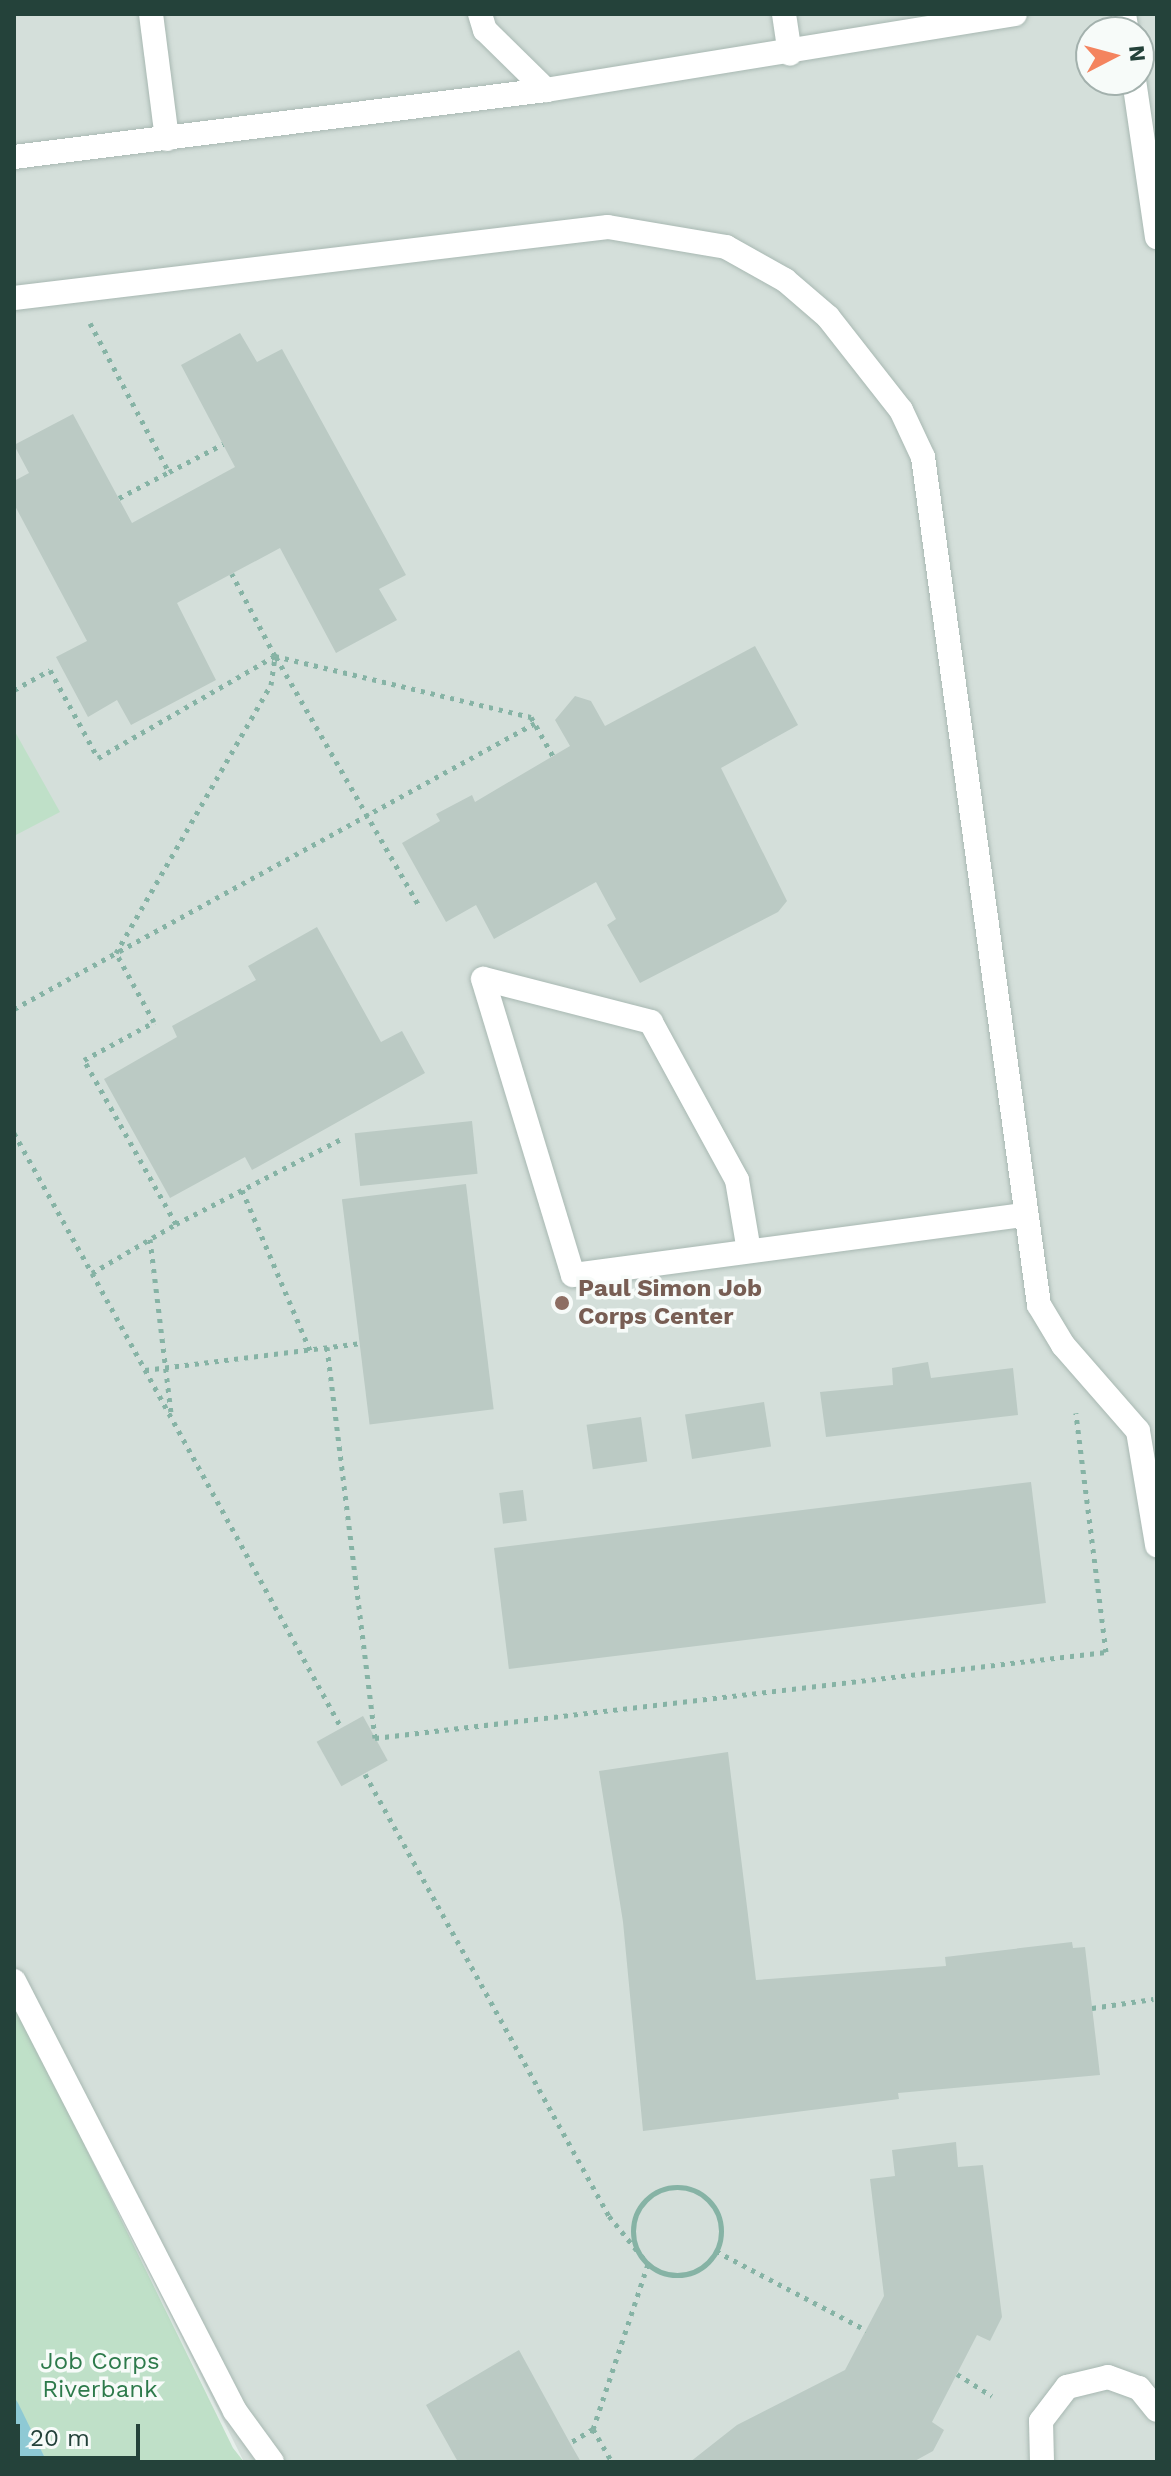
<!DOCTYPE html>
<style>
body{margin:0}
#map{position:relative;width:1171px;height:2476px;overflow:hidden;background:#e6efeb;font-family:"Work Sans",sans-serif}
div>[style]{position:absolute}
.built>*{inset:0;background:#d4dfda}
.green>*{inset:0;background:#bfe0c8}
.water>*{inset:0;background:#8ec9d4}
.building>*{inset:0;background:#bbcac4;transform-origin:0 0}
.path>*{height:5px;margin-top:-2.5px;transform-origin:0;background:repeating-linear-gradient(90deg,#86b3a5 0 4px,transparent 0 10px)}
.path>.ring{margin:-2.5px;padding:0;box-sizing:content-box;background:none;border:5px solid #86b3a5;border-radius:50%}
.roads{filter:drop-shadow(0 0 2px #a8b8b2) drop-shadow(0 0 2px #a8b8b2)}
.minor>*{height:24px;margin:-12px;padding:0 12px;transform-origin:12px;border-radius:12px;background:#fff}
.dots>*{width:22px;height:22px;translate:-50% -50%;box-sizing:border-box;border:4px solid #f7fbf9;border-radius:50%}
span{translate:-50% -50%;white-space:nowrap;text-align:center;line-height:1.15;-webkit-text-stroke:7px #f7fbf9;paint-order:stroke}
.education-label{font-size:24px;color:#785e54;font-weight:700}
.left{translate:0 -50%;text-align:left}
.park-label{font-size:24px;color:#2d7a4b}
.frame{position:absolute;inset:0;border:16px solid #24423a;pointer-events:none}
.north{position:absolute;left:1075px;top:16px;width:80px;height:80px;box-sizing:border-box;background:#f7fbf9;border:2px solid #a3b1ad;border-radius:50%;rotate:84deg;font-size:22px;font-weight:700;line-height:32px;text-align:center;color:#24423a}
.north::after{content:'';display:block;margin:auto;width:28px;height:36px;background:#f4845f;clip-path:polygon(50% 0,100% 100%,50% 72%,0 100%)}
.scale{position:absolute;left:16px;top:2424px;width:124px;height:36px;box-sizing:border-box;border:4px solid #24423a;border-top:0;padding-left:10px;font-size:24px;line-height:28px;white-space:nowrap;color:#24423a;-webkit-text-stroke:6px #f7fbf9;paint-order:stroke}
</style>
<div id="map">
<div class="built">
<i style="clip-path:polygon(evenodd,14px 14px,1157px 14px,1157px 2462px,244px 2462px,14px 2001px,14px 14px,1091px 32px,1139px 32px,1139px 80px,1091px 80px,1091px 32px)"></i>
</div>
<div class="green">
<i style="clip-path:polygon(14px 730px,60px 812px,14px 836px)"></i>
<i style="clip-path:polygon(14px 2001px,233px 2448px,244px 2462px,47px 2462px,14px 2397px)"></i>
</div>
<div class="water">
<i style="clip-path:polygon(14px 2397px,18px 2403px,47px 2462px,14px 2462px)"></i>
</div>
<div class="building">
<i style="clip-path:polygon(240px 333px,257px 362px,282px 349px,406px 575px,379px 589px,397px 620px,336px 653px,280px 548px,177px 603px,216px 680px,131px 725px,117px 700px,88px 717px,56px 657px,87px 641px,14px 504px,14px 481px,29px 473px,14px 445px,73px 414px,132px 523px,235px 467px,181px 365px)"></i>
<i style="clip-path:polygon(755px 646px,798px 725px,721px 768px,787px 901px,778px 912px,640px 983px,607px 925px,616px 919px,596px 882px,494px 939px,476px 905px,446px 922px,402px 843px,440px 821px,436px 814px,472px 795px,475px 802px,570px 746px,555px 720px,575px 696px,591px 701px,605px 726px)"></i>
<i style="clip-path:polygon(317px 927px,381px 1042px,402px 1031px,425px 1073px,252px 1170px,245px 1157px,170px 1198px,104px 1079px,177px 1037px,172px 1026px,256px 980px,248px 966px)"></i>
<i style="left:472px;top:1121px;width:53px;height:118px;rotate:84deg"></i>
<i style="left:466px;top:1184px;width:227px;height:125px;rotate:83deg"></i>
<i style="clip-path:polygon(928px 1362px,931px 1378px,1013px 1368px,1018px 1415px,826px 1437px,820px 1392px,893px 1385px,892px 1368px)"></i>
<i style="left:764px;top:1402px;width:45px;height:80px;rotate:81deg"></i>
<i style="left:641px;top:1417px;width:45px;height:55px;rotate:82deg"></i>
<i style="left:1031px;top:1482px;width:122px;height:541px;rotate:83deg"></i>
<i style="left:523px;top:1490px;width:31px;height:24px;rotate:83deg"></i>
<i style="left:363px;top:1716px;width:51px;height:53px;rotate:61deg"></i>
<i style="clip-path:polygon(728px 1752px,756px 1980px,946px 1966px,945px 1957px,1072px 1942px,1073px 1948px,1085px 1947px,1100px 2075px,898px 2093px,899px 2099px,643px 2131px,623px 1922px,599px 1771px)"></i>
<i style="clip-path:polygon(956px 2142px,958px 2167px,983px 2165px,1002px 2317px,990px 2341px,977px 2335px,932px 2422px,944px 2430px,933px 2451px,913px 2462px,690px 2462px,737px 2425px,845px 2370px,884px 2296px,870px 2179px,895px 2176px,892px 2150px)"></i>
<i style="clip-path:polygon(519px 2350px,570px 2443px,581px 2462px,458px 2462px,426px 2405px)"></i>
</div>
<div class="path">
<i style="left:90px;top:323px;width:169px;rotate:62.1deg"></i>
<i style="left:169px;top:472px;width:61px;rotate:-27.4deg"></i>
<i style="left:119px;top:498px;width:56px;rotate:-27.5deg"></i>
<i style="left:275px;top:656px;width:263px;rotate:13.4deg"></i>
<i style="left:531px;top:717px;width:45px;rotate:60.6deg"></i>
<i style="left:276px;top:657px;width:289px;rotate:60.1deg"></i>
<i style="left:14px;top:690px;width:41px;rotate:-29.1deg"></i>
<i style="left:50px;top:670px;width:100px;rotate:61.4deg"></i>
<i style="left:98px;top:758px;width:204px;rotate:-30deg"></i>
<i style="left:275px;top:656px;width:93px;rotate:-117.7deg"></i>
<i style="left:14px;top:1009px;width:594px;rotate:-28.76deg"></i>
<i style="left:14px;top:1133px;width:160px;rotate:60.9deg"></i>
<i style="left:92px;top:1273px;width:97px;rotate:-30.3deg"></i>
<i style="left:176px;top:1224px;width:188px;rotate:-119.3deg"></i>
<i style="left:84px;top:1060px;width:80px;rotate:-28.5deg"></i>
<i style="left:154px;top:1022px;width:79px;rotate:-118.8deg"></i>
<i style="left:116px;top:953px;width:310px;rotate:-60deg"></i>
<i style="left:271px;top:685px;width:29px;rotate:-82deg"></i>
<i style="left:242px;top:1190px;width:174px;rotate:67deg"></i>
<i style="left:176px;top:1224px;width:188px;rotate:-27.2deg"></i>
<i style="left:150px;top:1239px;width:175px;rotate:83.1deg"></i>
<i style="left:92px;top:1273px;width:518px;rotate:61.26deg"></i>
<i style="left:327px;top:1347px;width:394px;rotate:83deg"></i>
<i style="left:375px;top:1738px;width:736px;rotate:-6.71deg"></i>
<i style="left:1106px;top:1652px;width:241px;rotate:-97.2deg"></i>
<i style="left:145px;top:1370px;width:218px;rotate:-7.1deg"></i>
<i style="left:365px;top:1774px;width:505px;rotate:61.1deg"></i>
<i style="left:609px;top:2216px;width:62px;rotate:50.9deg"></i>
<i style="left:648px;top:2264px;width:174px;rotate:108.4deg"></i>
<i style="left:593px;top:2429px;width:27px;rotate:149deg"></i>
<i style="left:1092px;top:2008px;width:62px;rotate:-8.4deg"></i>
<i class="ring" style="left:633px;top:2187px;width:83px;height:83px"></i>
<i style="left:716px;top:2251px;width:170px;rotate:27.8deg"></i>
<i style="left:957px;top:2374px;width:41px;rotate:32.2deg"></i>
<i style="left:593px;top:2429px;width:38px;rotate:60deg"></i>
</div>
<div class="roads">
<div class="minor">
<i style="left:151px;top:14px;width:126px;rotate:82.7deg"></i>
<i style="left:480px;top:14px;width:17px;rotate:73deg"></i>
<i style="left:485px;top:30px;width:86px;rotate:44.5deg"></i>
<i style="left:784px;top:14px;width:40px;rotate:81.5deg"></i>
<i style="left:1124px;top:14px;width:18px;rotate:81deg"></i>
<i style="left:1134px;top:80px;width:159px;rotate:81.7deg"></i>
<i style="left:14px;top:157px;width:536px;rotate:-7.18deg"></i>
<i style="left:546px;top:90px;width:475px;rotate:-9.2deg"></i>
<i style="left:14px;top:298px;width:598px;rotate:-6.82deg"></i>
<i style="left:608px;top:227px;width:120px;rotate:9.6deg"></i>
<i style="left:726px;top:247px;width:68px;rotate:29.2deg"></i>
<i style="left:785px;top:280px;width:57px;rotate:40.7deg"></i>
<i style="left:828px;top:317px;width:118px;rotate:51.9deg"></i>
<i style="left:901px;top:410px;width:52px;rotate:64.9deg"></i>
<i style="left:923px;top:457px;width:856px;rotate:82.21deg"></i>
<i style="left:1039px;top:1305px;width:47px;rotate:59deg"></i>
<i style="left:1063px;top:1345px;width:114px;rotate:48.9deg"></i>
<i style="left:1138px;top:1431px;width:116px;rotate:80.5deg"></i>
<i style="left:749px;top:1251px;width:72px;rotate:-99.6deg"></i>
<i style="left:737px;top:1180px;width:180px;rotate:-118.6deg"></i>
<i style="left:651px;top:1022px;width:173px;rotate:-165.6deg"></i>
<i style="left:483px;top:979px;width:309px;rotate:73.1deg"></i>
<i style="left:573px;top:1275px;width:456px;rotate:-7.6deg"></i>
<i style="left:14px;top:1981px;width:483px;rotate:62.8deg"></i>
<i style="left:235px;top:2411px;width:63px;rotate:54deg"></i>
<i style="left:1042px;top:2462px;width:41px;rotate:-91.4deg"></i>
<i style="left:1041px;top:2421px;width:43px;rotate:-52.6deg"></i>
<i style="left:1067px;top:2387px;width:42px;rotate:-13.7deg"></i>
<i style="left:1108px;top:2377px;width:33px;rotate:20deg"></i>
<i style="left:1139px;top:2388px;width:28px;rotate:51deg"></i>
</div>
</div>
<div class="dots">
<i style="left:562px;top:1303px;background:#8d6e63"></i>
</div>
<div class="education-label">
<span class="left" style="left:578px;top:1303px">Paul Simon Job<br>Corps Center</span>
</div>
<div class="park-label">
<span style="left:100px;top:2376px">Job Corps<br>Riverbank</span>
</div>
<div class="frame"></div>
<div class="north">N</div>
<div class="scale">20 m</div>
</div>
